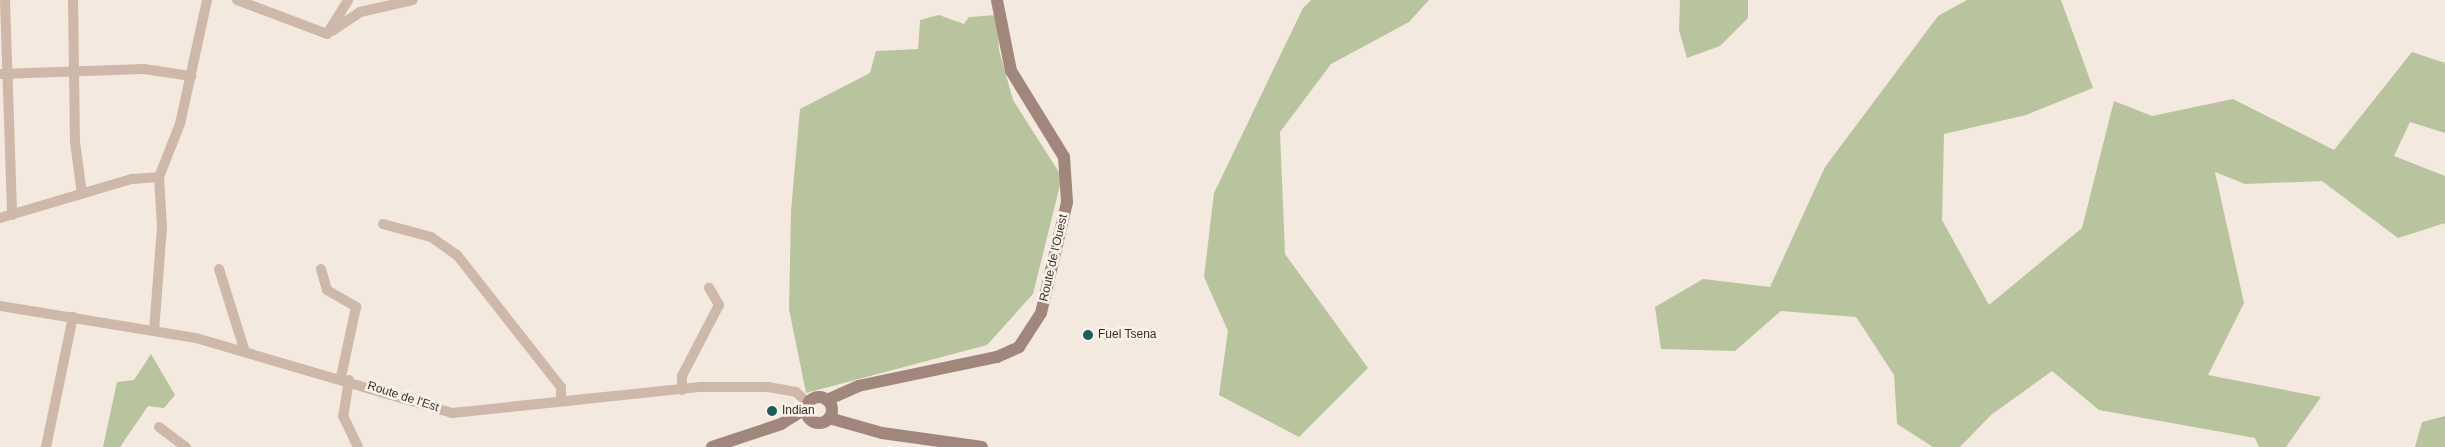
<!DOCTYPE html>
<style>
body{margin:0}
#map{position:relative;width:2445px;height:447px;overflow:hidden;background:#f4e9de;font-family:Helvetica,sans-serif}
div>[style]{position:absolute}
.green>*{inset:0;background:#b8c49d}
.minor>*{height:10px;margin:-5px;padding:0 5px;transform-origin:5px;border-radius:5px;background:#cdb8a9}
.secondary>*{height:12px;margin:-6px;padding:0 6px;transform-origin:6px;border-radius:6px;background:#a1877b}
.secondary>.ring{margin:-6px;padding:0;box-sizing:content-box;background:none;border:12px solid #a1877b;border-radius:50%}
.dots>*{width:14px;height:14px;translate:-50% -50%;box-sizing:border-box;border:2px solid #fbf3eb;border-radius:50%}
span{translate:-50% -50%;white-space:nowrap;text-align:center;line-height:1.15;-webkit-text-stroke:5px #fbf3eb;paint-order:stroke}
.street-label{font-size:12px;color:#3a2e29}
.poi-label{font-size:12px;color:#3a2e29}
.left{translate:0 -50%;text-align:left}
</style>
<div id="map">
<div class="green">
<i style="clip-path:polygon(1311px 0,1429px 0,1409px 22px,1331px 64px,1280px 132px,1285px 254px,1368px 368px,1299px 437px,1219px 395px,1228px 331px,1204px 277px,1214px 193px,1303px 8px)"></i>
<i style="clip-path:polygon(1680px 0,1748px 0,1748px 18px,1720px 46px,1687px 58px,1679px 30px)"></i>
<i style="clip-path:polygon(1967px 0,2061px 0,2093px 88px,2026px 115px,1944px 134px,1942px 220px,1989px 305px,2082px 228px,2114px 101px,2152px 116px,2233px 99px,2334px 150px,2412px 52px,2445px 63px,2445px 133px,2410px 122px,2394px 156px,2445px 176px,2445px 223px,2398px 238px,2322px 181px,2245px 184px,2215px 172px,2244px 303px,2208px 375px,2321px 397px,2286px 447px,2259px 447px,2255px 438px,2099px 410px,2052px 371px,1991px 415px,1960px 447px,1933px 447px,1897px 424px,1894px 375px,1856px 317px,1781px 311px,1735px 351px,1661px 349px,1655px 307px,1703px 279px,1770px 287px,1825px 167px,1938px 16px)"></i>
<i style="clip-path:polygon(939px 15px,964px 24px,969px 17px,997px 15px,999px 50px,1013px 100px,1062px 177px,1033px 294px,987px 345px,806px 393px,789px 309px,791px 211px,800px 109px,870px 73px,876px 51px,918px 49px,920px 20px)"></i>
<i style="clip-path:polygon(151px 354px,175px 395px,164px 408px,148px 406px,120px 447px,103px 447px,117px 382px,134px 380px)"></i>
<i style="clip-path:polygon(2445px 416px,2445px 447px,2415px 447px,2422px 422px)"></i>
</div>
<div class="minor">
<i style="left:5px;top:0;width:215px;rotate:88.1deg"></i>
<i style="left:73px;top:0;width:142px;rotate:89.2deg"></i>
<i style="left:75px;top:142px;width:52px;rotate:82.3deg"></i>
<i style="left:237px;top:0;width:96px;rotate:20.7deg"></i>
<i style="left:327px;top:34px;width:40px;rotate:-58deg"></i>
<i style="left:332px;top:31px;width:34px;rotate:-34deg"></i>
<i style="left:360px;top:12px;width:54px;rotate:-12.8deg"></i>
<i style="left:0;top:74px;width:144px;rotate:-2deg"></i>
<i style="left:144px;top:69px;width:48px;rotate:8.5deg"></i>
<i style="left:0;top:218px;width:138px;rotate:-16.5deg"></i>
<i style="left:132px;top:179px;width:27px;rotate:-4deg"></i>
<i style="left:383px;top:224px;width:50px;rotate:15.2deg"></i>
<i style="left:431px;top:237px;width:32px;rotate:35deg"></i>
<i style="left:457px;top:255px;width:168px;rotate:51.8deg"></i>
<i style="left:561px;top:387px;width:14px;rotate:90deg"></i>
<i style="left:561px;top:401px;width:7px"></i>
<i style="left:219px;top:269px;width:87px;rotate:72.6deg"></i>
<i style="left:321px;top:269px;width:22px;rotate:74deg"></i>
<i style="left:327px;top:290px;width:34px;rotate:30deg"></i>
<i style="left:356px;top:307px;width:72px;rotate:102.1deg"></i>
<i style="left:0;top:306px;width:199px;rotate:9.3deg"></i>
<i style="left:196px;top:338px;width:267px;rotate:16.3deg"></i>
<i style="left:452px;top:413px;width:250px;rotate:-6deg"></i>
<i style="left:701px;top:387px;width:67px"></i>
<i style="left:768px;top:387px;width:28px;rotate:10deg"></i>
<i style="left:796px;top:392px;width:16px;rotate:43deg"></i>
<i style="left:154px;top:331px;width:104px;rotate:-85.6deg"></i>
<i style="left:162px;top:227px;width:50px;rotate:-93.4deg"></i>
<i style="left:159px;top:177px;width:57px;rotate:-68.4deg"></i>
<i style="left:180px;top:124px;width:127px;rotate:-77.7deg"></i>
<i style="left:349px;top:380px;width:36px;rotate:99deg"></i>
<i style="left:343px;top:416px;width:34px;rotate:64deg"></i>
<i style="left:682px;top:390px;width:14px;rotate:-90deg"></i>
<i style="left:682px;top:376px;width:80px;rotate:-62.5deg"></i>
<i style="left:719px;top:305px;width:20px;rotate:-120deg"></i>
<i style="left:159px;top:427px;width:34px;rotate:37deg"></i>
<i style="left:46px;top:447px;width:133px;rotate:-78.3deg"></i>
</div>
<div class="secondary">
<i class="ring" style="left:806px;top:397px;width:14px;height:14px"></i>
<i style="left:827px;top:400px;width:34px;rotate:-24deg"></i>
<i style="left:858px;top:386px;width:142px;rotate:-11.8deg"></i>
<i style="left:997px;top:357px;width:24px;rotate:-24deg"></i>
<i style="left:1019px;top:347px;width:40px;rotate:-57.1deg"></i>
<i style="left:1041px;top:313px;width:114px;rotate:-76.8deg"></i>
<i style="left:1067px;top:202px;width:45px;rotate:-93.8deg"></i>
<i style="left:1064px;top:157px;width:101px;rotate:-121.6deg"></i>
<i style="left:1011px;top:71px;width:72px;rotate:-101.2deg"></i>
<i style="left:829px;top:418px;width:55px;rotate:15.8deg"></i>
<i style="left:882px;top:433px;width:101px;rotate:8deg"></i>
<i style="left:712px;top:447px;width:73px;rotate:-18.4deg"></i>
<i style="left:781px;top:424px;width:31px;rotate:-32deg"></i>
</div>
<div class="dots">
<i style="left:1088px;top:335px;background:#1d5c5d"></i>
<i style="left:772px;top:411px;background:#1d5c5d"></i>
</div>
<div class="street-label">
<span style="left:1054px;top:258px;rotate:-77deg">Route de l'Ouest</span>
<span style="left:403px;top:397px;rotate:18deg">Route de l'Est</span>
</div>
<div class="poi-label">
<span class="left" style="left:1098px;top:335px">Fuel Tsena</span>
<span class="left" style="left:782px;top:411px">Indian</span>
</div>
</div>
